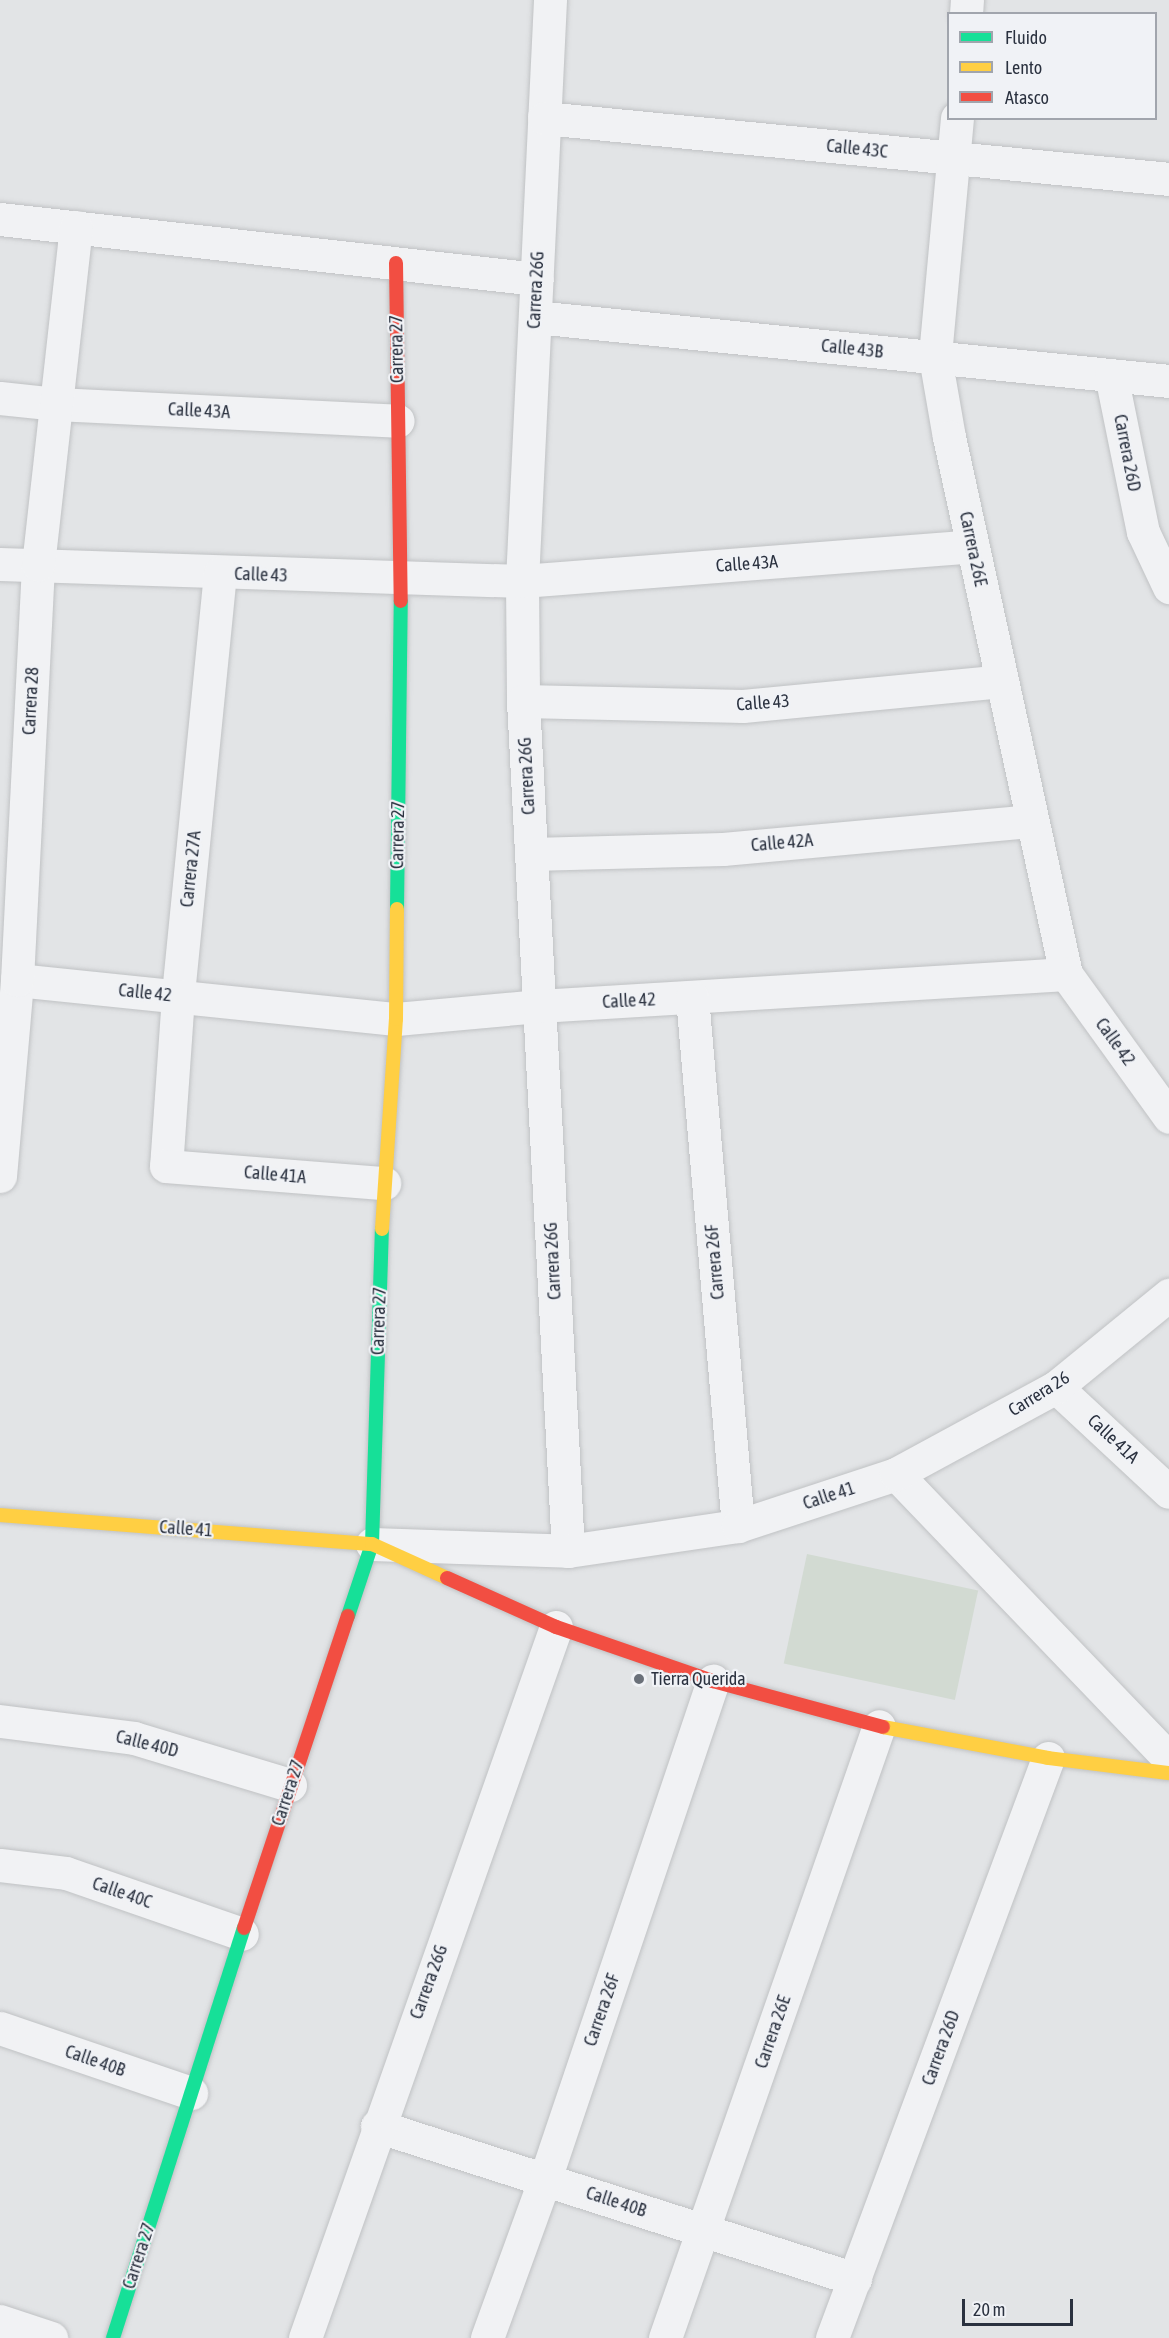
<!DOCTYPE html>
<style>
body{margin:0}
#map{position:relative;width:1169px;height:2338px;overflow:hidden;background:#e2e4e6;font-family:"Asap Condensed",sans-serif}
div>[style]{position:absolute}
.green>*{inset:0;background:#d2dad2;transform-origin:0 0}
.roads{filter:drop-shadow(0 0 2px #c0c2c4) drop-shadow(0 0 2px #c0c2c4)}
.street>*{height:33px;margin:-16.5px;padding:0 16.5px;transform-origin:16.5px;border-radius:16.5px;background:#f1f2f4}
.fast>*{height:14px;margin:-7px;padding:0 7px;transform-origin:7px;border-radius:7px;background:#16e098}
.slow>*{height:14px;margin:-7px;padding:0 7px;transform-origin:7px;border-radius:7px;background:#ffcf43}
.jam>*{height:14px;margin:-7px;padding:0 7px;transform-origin:7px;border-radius:7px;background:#f24e42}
.dots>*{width:16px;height:16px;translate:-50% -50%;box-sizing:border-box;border:3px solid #f0f2f6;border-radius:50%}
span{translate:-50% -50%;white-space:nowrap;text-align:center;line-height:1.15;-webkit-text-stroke:4.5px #f0f2f6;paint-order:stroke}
.street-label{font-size:18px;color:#2a313f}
.poi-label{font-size:18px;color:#2a313f}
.left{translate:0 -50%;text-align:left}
.legend{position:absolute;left:947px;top:12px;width:210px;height:108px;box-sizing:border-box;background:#f0f2f6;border:2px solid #a1a5ad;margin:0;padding:8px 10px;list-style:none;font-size:18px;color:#2a313f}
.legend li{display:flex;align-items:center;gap:12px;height:30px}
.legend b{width:30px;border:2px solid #a1a5ad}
.scale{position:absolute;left:962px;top:2299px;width:111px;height:27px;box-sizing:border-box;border:3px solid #2a313f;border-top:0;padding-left:8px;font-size:18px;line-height:21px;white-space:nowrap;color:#2a313f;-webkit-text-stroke:4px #f0f2f6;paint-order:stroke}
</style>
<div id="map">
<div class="green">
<i style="left:807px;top:1554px;width:175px;height:112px;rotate:12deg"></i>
</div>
<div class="roads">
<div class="street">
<i style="left:550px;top:0;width:582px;rotate:92.76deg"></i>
<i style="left:522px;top:581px;width:120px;rotate:89.5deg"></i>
<i style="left:523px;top:701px;width:851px;rotate:86.97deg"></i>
<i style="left:966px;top:14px;width:14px;rotate:-86deg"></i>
<i style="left:544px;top:118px;width:628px;rotate:5.57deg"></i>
<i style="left:957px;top:118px;width:240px;rotate:95.3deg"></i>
<i style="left:935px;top:357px;width:81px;rotate:80.1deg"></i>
<i style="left:949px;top:437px;width:550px;rotate:77.71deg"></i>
<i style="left:1066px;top:974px;width:176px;rotate:54.2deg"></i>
<i style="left:0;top:219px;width:540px;rotate:6.38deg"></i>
<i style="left:535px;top:317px;width:637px;rotate:5.76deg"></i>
<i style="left:1111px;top:375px;width:160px;rotate:78.5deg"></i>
<i style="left:1143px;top:532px;width:61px;rotate:64.7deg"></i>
<i style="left:0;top:398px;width:56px;rotate:6.1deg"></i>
<i style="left:56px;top:404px;width:342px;rotate:2.8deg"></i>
<i style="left:0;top:564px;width:522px;rotate:1.87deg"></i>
<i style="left:522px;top:581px;width:452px;rotate:-4.4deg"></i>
<i style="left:220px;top:573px;width:425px;rotate:95.7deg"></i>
<i style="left:178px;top:996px;width:170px;rotate:94deg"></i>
<i style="left:166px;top:1166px;width:219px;rotate:4.5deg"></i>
<i style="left:523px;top:701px;width:220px;rotate:1.3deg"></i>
<i style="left:743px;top:706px;width:260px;rotate:-5.5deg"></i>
<i style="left:531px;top:854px;width:192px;rotate:-1.5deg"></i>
<i style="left:723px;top:849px;width:310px;rotate:-5.2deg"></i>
<i style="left:17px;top:980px;width:381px;rotate:5.9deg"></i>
<i style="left:396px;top:1019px;width:144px;rotate:-5.2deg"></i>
<i style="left:539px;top:1006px;width:528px;rotate:-3.47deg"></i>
<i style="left:692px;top:997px;width:531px;rotate:85.03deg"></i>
<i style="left:0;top:1176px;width:197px;rotate:-85deg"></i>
<i style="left:17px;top:980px;width:416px;rotate:-87.1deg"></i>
<i style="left:38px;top:565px;width:340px;rotate:-83.6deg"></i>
<i style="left:1056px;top:1387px;width:154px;rotate:42.9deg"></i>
<i style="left:896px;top:1474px;width:395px;rotate:46.2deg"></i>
<i style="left:372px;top:1544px;width:196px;rotate:2deg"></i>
<i style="left:568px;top:1551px;width:172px;rotate:-8.4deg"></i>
<i style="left:738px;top:1526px;width:166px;rotate:-18.2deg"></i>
<i style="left:896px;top:1474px;width:182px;rotate:-28.5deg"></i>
<i style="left:1056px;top:1387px;width:146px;rotate:-39.2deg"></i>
<i style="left:0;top:1721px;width:135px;rotate:7.2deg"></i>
<i style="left:134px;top:1738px;width:163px;rotate:16.8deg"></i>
<i style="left:0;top:1865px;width:66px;rotate:6.9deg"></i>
<i style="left:66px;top:1873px;width:186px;rotate:19.1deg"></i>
<i style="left:0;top:2028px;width:202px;rotate:18.8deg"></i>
<i style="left:377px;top:2126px;width:502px;rotate:17.75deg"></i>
<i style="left:0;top:2321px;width:54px;rotate:18.4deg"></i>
<i style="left:305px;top:2338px;width:754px;rotate:-70.56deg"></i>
<i style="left:487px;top:2338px;width:169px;rotate:-70deg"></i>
<i style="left:545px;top:2179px;width:526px;rotate:-71.36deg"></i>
<i style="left:665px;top:2338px;width:648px;rotate:-70.73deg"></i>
<i style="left:832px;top:2338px;width:619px;rotate:-69.57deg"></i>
</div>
<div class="fast">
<i style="left:397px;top:909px;width:308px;rotate:-89.3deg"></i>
<i style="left:348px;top:1616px;width:76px;rotate:-71.6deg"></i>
<i style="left:372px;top:1544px;width:315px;rotate:-88.2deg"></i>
<i style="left:113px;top:2338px;width:430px;rotate:-72.3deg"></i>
</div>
<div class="slow">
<i style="left:382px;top:1229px;width:210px;rotate:-86.2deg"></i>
<i style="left:396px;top:1019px;width:110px;rotate:-89.5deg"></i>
<i style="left:0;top:1515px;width:373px;rotate:4.5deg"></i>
<i style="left:372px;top:1544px;width:82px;rotate:24.4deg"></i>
<i style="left:883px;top:1727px;width:168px;rotate:10.6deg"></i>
<i style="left:1048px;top:1758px;width:122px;rotate:7.1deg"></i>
</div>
<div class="jam">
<i style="left:396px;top:263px;width:338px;rotate:89.2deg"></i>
<i style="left:447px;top:1578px;width:120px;rotate:24.2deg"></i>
<i style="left:556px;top:1627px;width:166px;rotate:19deg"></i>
<i style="left:713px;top:1681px;width:176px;rotate:15.1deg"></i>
<i style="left:244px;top:1928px;width:329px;rotate:-71.6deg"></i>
</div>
</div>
<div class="dots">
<i style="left:639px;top:1679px;background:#6a7079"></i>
</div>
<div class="street-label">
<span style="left:857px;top:149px;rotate:6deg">Calle 43C</span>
<span style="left:536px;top:290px;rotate:-87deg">Carrera 26G</span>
<span style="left:397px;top:349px;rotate:-91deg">Carrera 27</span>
<span style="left:852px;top:349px;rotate:6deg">Calle 43B</span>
<span style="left:199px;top:411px;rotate:3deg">Calle 43A</span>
<span style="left:1127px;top:453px;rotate:79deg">Carrera 26D</span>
<span style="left:973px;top:549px;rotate:78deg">Carrera 26E</span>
<span style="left:747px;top:564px;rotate:-4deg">Calle 43A</span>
<span style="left:261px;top:575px;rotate:2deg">Calle 43</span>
<span style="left:31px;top:701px;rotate:-87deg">Carrera 28</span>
<span style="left:763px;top:703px;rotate:-4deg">Calle 43</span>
<span style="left:527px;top:776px;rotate:-93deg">Carrera 26G</span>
<span style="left:398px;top:835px;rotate:-89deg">Carrera 27</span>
<span style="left:782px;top:843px;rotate:-5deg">Calle 42A</span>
<span style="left:191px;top:869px;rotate:-84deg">Carrera 27A</span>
<span style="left:145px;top:993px;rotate:6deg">Calle 42</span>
<span style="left:629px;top:1001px;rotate:-3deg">Calle 42</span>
<span style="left:1115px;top:1042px;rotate:54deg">Calle 42</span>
<span style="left:275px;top:1175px;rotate:5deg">Calle 41A</span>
<span style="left:553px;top:1261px;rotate:-93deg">Carrera 26G</span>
<span style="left:715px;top:1262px;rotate:-95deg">Carrera 26F</span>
<span style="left:379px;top:1321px;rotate:-88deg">Carrera 27</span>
<span style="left:1039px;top:1394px;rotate:-32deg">Carrera 26</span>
<span style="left:1113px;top:1439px;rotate:43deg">Calle 41A</span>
<span style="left:829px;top:1496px;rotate:-18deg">Calle 41</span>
<span style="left:186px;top:1529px;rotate:4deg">Calle 41</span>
<span style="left:147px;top:1744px;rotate:14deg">Calle 40D</span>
<span style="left:288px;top:1793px;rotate:-72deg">Carrera 27</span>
<span style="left:122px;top:1893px;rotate:19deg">Calle 40C</span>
<span style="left:429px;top:1982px;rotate:-70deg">Carrera 26G</span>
<span style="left:602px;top:2010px;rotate:-71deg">Carrera 26F</span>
<span style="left:773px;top:2032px;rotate:-71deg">Carrera 26E</span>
<span style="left:941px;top:2048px;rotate:-70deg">Carrera 26D</span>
<span style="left:95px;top:2061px;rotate:19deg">Calle 40B</span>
<span style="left:616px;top:2202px;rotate:18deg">Calle 40B</span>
<span style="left:139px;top:2256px;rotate:-72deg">Carrera 27</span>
</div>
<div class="poi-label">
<span class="left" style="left:651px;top:1679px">Tierra Querida</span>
</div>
<ul class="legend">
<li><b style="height:8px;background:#16e098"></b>Fluido</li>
<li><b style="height:8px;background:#ffcf43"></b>Lento</li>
<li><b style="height:8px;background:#f24e42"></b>Atasco</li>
</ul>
<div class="scale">20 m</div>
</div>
